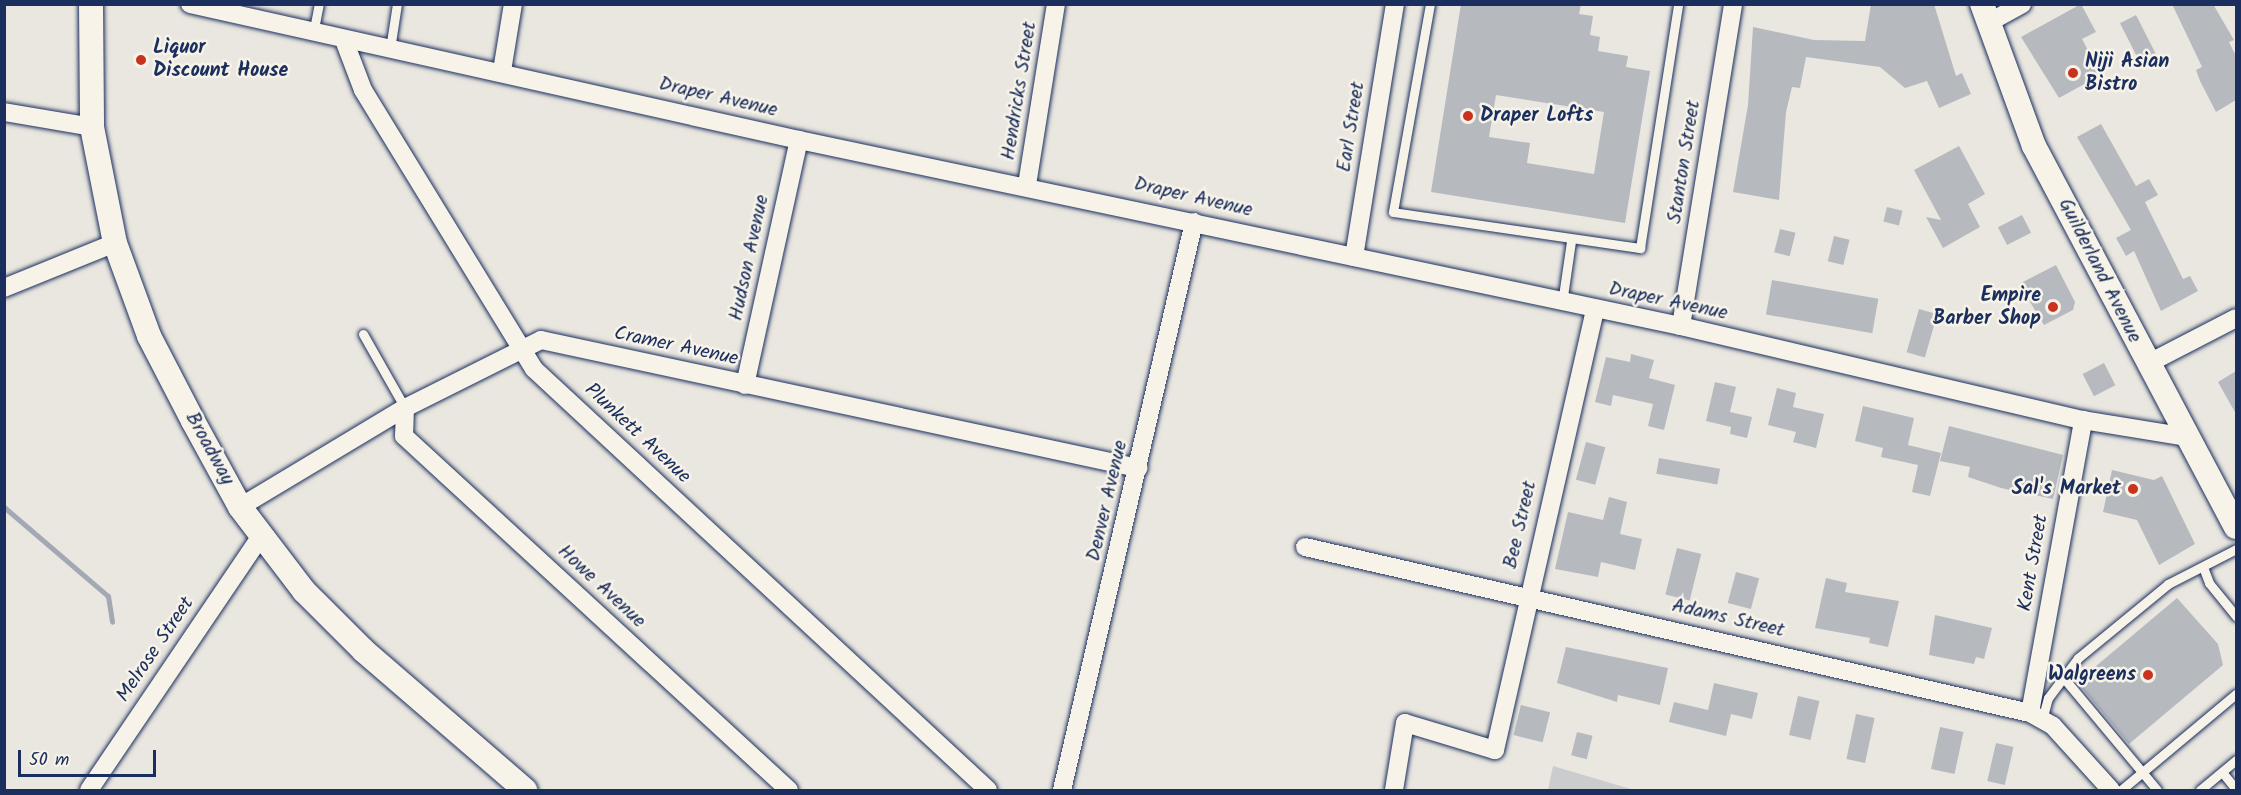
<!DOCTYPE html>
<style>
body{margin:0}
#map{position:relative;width:2241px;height:795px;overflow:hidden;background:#eae7e0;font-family:Kalam,sans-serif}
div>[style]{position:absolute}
.green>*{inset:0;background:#cbcccd}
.stream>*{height:5px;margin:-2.5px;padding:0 2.5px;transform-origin:2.5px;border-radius:2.5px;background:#a3a8b4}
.building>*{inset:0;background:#b6babf;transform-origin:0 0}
.roads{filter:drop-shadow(0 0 2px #1b2f5e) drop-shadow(0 0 2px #1b2f5e)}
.lane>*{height:9px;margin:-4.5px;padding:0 4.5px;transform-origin:4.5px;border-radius:4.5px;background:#f7f3e8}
.street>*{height:18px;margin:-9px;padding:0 9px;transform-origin:9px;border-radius:9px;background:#f7f3e8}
.secondary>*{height:24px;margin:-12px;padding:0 12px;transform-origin:12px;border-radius:12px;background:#f7f3e8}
.dots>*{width:16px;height:16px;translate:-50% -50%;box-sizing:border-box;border:3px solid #f7f3e8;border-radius:50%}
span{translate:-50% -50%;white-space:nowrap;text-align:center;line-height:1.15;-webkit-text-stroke:5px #f7f3e8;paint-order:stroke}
.poi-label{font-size:20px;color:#1b2f5e;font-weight:700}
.left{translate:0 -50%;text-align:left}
.right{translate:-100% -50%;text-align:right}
.street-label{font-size:20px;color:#1b2f5e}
.frame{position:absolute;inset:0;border:6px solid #1b2f5e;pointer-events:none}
.scale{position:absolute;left:18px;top:750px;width:138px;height:27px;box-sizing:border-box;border:3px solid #1b2f5e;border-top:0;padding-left:8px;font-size:18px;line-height:21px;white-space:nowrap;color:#1b2f5e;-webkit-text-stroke:4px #f7f3e8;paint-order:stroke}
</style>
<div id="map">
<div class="green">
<i style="clip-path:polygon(1553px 766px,1634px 790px,1548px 790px)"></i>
</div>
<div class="stream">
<i style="left:4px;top:507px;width:137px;rotate:40.6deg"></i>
<i style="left:108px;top:596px;width:26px;rotate:81deg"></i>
</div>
<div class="building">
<i style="clip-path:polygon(evenodd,1461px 4px,1581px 4px,1579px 14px,1593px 16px,1590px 35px,1600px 37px,1598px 51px,1628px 56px,1626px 67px,1650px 71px,1625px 223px,1431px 192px,1461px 4px,1496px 95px,1604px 112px,1594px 174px,1527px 163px,1530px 143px,1489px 137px,1496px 95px)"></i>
<i style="clip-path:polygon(1871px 4px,1934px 4px,1956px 76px,1962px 73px,1971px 94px,1939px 108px,1927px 81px,1905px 88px,1880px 67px,1806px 57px,1800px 88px,1792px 87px,1786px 112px,1779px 200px,1733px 192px,1748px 105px,1753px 27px,1814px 40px,1865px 41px)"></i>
<i style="clip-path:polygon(2081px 4px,2096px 32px,2082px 39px,2101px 75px,2059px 98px,2021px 37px)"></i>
<i style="clip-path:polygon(2172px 4px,2213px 4px,2234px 40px,2229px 42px,2236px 56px,2236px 100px,2216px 112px,2200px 81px,2196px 70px,2202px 67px)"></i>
<i style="left:2136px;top:15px;width:46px;height:18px;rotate:63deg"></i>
<i style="clip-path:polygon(2101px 124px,2136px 186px,2149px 179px,2158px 195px,2145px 202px,2183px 279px,2190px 276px,2198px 291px,2161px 311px,2134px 251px,2126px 256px,2116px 238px,2131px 230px,2077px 137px)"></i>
<i style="clip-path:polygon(1959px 146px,1985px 194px,1968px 204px,1980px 227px,1943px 248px,1926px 217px,1941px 220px,1914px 170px)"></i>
<i style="left:1887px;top:207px;width:16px;height:15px;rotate:14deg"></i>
<i style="left:2022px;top:215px;width:20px;height:27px;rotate:63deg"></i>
<i style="left:1780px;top:229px;width:16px;height:24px;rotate:14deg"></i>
<i style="left:1834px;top:236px;width:16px;height:26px;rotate:14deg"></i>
<i style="clip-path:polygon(2056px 265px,2075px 302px,2073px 310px,2044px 325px,2019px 284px)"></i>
<i style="left:1772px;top:280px;width:108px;height:35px;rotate:10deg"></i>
<i style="left:1919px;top:309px;width:19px;height:45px;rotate:16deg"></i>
<i style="clip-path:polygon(1631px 354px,1654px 360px,1649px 378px,1675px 385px,1664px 430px,1648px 426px,1653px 404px,1613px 395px,1611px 406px,1595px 402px,1606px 357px,1630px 362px)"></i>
<i style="left:2104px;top:363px;width:25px;height:24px;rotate:63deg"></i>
<i style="clip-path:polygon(2236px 371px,2236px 414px,2218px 382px)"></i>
<i style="clip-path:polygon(1715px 382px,1736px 387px,1730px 412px,1752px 417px,1747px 438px,1730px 434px,1731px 427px,1706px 421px)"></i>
<i style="clip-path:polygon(1777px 388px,1796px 393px,1793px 407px,1824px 414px,1816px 448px,1793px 442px,1796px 432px,1768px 425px)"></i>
<i style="clip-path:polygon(1863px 406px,1914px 418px,1908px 445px,1941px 453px,1930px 496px,1912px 492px,1918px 465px,1881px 457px,1883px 448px,1855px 441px)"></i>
<i style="clip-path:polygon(1949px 426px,2063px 455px,2053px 499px,2001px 488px,1968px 477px,1970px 467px,1940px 461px)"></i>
<i style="left:1586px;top:442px;width:20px;height:39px;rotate:15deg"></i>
<i style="left:1659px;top:458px;width:62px;height:16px;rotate:10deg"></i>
<i style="clip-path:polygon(2112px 470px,2154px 480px,2162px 476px,2195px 544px,2159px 565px,2137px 520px,2103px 512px)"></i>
<i style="clip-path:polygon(1609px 497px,1627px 502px,1620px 534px,1642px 539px,1635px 570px,1601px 562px,1598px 577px,1555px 569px,1568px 512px,1603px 520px)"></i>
<i style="left:1677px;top:548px;width:25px;height:48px;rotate:14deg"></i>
<i style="left:1736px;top:572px;width:24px;height:32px;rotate:15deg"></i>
<i style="clip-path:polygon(1826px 578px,1847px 583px,1845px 592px,1899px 601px,1888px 647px,1869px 643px,1870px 638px,1815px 628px)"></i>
<i style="clip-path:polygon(2177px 598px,2218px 644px,2223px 665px,2129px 744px,2077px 682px)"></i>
<i style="clip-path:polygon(1935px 615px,1992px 628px,1984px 659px,1976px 657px,1974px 664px,1929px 655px)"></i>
<i style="clip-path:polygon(1566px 647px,1668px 668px,1660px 705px,1618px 695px,1617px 702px,1557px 683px)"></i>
<i style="clip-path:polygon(1714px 683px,1758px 693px,1752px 719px,1731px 714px,1726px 736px,1669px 722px,1674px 702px,1708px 710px)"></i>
<i style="left:1798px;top:696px;width:22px;height:40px;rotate:13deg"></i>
<i style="left:1521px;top:705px;width:30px;height:31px;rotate:14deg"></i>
<i style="left:1856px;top:714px;width:19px;height:46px;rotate:12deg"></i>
<i style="left:1940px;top:727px;width:24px;height:43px;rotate:12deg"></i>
<i style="left:1577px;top:732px;width:16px;height:24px;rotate:14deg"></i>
<i style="left:1996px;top:743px;width:18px;height:39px;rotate:13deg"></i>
</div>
<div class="roads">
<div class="lane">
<i style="left:1430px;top:4px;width:211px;rotate:100.1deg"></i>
<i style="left:1393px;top:212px;width:250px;rotate:8.3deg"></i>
<i style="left:1640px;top:248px;width:247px;rotate:-81.1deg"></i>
<i style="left:313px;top:34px;width:31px;rotate:-79deg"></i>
<i style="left:390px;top:49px;width:46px;rotate:-81.2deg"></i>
<i style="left:1562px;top:303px;width:63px;rotate:-81.7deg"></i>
<i style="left:363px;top:334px;width:85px;rotate:60.4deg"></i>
<i style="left:2203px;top:567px;width:17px;rotate:69deg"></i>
<i style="left:2209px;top:583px;width:43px;rotate:50.7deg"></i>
<i style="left:2062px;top:676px;width:148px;rotate:50.2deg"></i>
<i style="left:2042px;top:720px;width:23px;rotate:-75deg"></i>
<i style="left:2048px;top:698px;width:50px;rotate:-53.1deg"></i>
<i style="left:2078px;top:658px;width:117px;rotate:-39.4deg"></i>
<i style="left:2168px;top:584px;width:76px;rotate:-27.2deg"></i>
<i style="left:2222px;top:772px;width:22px;rotate:51deg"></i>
<i style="left:2121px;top:790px;width:150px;rotate:-39.9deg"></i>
<i style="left:2200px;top:790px;width:47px;rotate:-39.8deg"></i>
</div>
<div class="street">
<i style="left:190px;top:4px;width:624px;rotate:12.59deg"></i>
<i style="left:799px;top:140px;width:901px;rotate:11.91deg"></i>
<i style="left:1681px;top:326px;width:413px;rotate:13.2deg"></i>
<i style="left:2083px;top:420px;width:105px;rotate:9.3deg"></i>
<i style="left:1988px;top:23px;width:39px;rotate:-29deg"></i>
<i style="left:344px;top:40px;width:53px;rotate:69.2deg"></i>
<i style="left:363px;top:90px;width:327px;rotate:58.5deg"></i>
<i style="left:534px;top:369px;width:619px;rotate:42.84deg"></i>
<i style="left:502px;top:71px;width:68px;rotate:-80.7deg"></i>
<i style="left:4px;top:112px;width:89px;rotate:9.7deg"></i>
<i style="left:1027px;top:185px;width:183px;rotate:-80.9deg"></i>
<i style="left:1354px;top:257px;width:256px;rotate:-80.8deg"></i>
<i style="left:4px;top:288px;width:120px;rotate:-22.1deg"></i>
<i style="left:1681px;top:326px;width:326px;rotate:-80.8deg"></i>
<i style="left:2147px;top:364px;width:100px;rotate:-27.3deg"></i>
<i style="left:745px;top:385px;width:251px;rotate:-77.6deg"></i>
<i style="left:405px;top:408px;width:28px;rotate:92deg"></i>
<i style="left:404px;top:436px;width:523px;rotate:42.6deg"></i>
<i style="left:240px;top:507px;width:192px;rotate:-31deg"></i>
<i style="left:405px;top:408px;width:152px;rotate:-26.6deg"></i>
<i style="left:541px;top:340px;width:611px;rotate:12.1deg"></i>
<i style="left:1305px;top:547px;width:744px;rotate:12.9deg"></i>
<i style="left:2030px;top:713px;width:26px;rotate:29deg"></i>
<i style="left:2053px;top:726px;width:86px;rotate:47.8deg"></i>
<i style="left:2030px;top:713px;width:298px;rotate:-79.7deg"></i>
<i style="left:89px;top:790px;width:307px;rotate:-55.9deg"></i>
<i style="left:1062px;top:790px;width:583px;rotate:-76.92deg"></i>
<i style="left:1394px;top:790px;width:68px;rotate:-80.7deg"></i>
<i style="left:1405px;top:723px;width:94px;rotate:16.7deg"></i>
<i style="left:1495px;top:750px;width:451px;rotate:-77.2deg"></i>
</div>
<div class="secondary">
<i style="left:91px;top:4px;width:123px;rotate:89.5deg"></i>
<i style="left:92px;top:127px;width:118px;rotate:78.8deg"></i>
<i style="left:115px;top:243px;width:99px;rotate:69.9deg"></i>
<i style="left:149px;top:336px;width:96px;rotate:62.6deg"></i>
<i style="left:193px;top:421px;width:98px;rotate:61.3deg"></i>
<i style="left:240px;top:507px;width:106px;rotate:52.7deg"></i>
<i style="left:304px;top:591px;width:85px;rotate:45deg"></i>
<i style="left:364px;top:651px;width:213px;rotate:40.8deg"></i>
<i style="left:1982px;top:4px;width:151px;rotate:69.9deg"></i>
<i style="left:2034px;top:146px;width:431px;rotate:62.1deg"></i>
</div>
</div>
<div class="dots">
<i style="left:141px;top:60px;background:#c8321e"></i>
<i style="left:2073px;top:73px;background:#c8321e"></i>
<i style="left:1468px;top:116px;background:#c8321e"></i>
<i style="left:2053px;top:307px;background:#c8321e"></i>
<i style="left:2133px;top:489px;background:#c8321e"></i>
<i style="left:2148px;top:675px;background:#c8321e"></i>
</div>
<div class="poi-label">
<span class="left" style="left:153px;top:60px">Liquor<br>Discount House</span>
<span class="left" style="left:2085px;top:74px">Niji Asian<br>Bistro</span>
<span class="left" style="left:1480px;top:116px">Draper Lofts</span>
<span class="right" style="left:2041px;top:308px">Empire<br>Barber Shop</span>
<span class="right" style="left:2121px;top:489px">Sal's Market</span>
<span class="right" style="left:2136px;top:675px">Walgreens</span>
</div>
<div class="street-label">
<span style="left:1020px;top:91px;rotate:-81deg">Hendricks Street</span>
<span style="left:718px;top:98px;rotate:13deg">Draper Avenue</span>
<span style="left:1352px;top:127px;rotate:-81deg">Earl Street</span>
<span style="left:1685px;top:162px;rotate:-81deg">Stanton Street</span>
<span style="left:1193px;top:198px;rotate:13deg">Draper Avenue</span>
<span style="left:750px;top:258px;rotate:-78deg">Hudson Avenue</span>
<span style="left:2099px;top:271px;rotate:63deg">Guilderland Avenue</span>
<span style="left:1668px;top:302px;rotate:12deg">Draper Avenue</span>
<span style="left:676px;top:347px;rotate:12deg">Cramer Avenue</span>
<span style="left:637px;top:434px;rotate:43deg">Plunkett Avenue</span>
<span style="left:209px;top:449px;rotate:61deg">Broadway</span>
<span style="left:1108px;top:501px;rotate:-77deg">Denver Avenue</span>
<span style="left:1521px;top:525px;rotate:-77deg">Bee Street</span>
<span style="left:2034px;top:563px;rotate:-80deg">Kent Street</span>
<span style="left:601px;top:587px;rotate:43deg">Howe Avenue</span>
<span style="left:1728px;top:619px;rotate:13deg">Adams Street</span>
<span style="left:156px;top:650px;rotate:-56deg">Melrose Street</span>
</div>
<div class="frame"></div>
<div class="scale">50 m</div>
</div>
